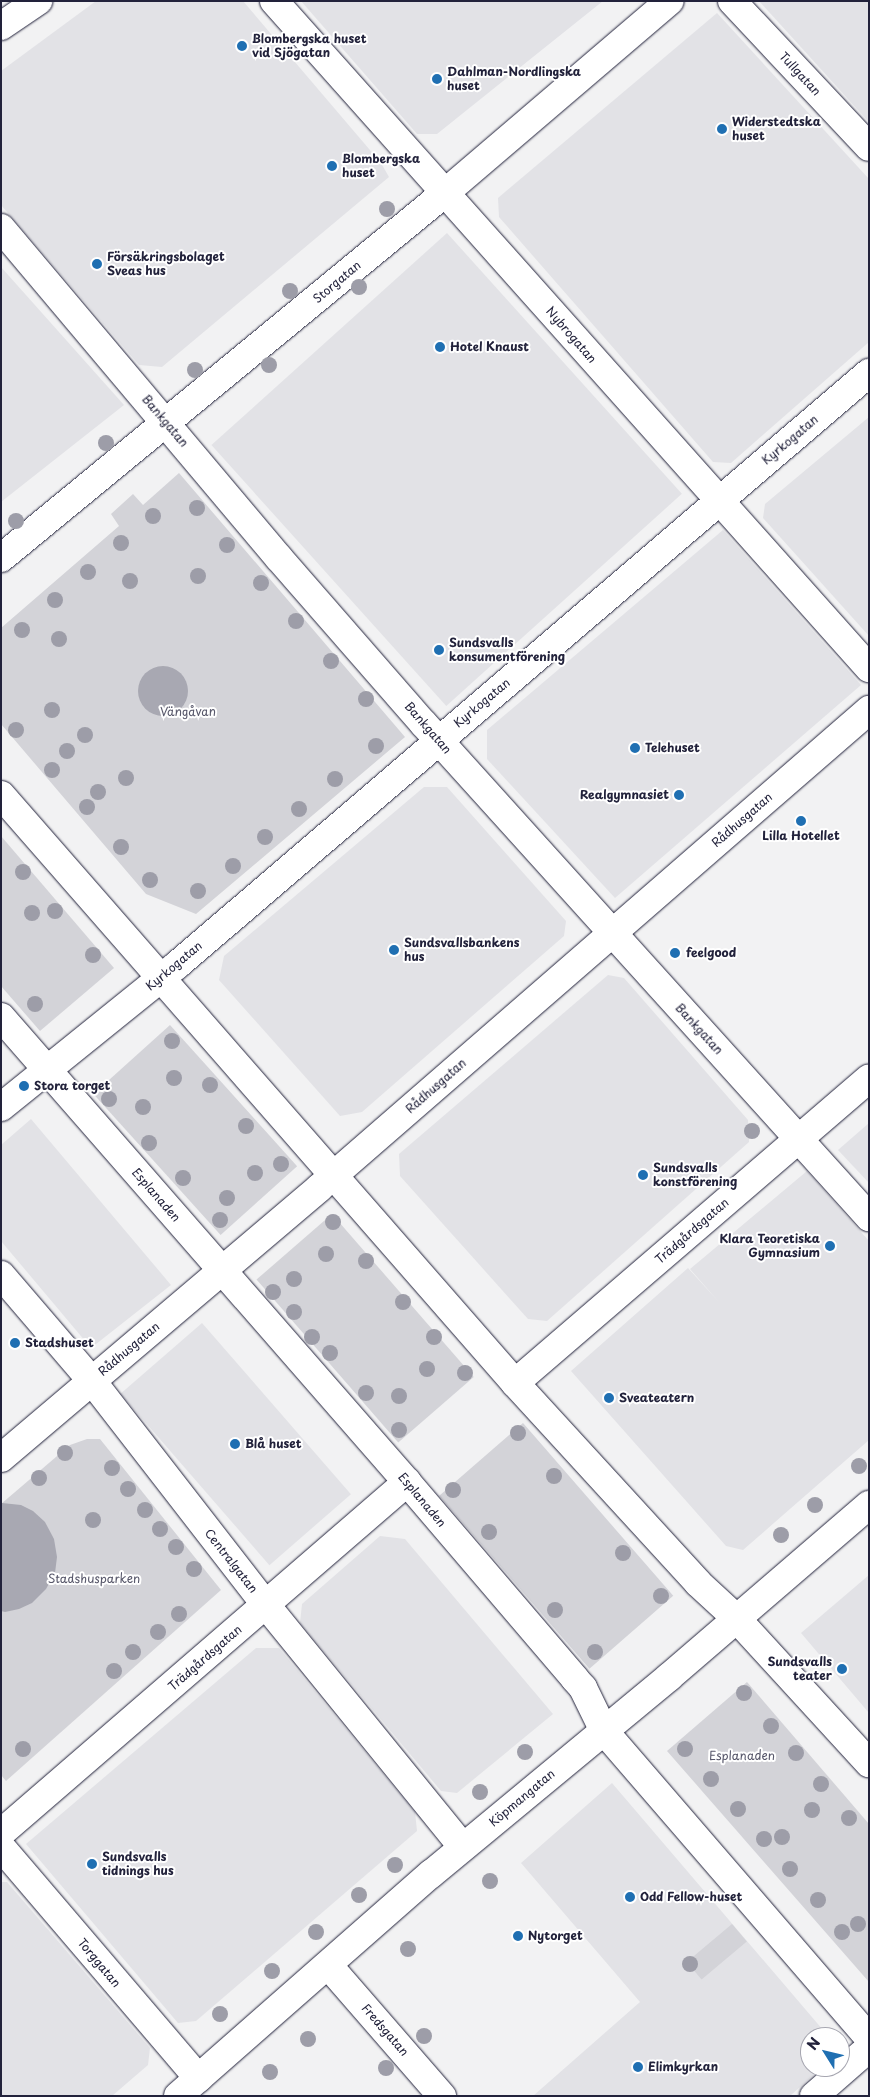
<!DOCTYPE html>
<meta charset="utf-8">
<style>
body{margin:0}
#map{position:relative;width:870px;height:2097px;overflow:hidden;background:#f2f2f3;font-family:"Playpen Sans",sans-serif}
div>[style]{position:absolute}
.built>*{inset:0;background:#e2e2e6;transform-origin:0 0}
.green>*{inset:0;background:#d3d3d8;transform-origin:0 0}
.water>*{inset:0;background:#a8a8b2}
.round{border-radius:50%}
.roads{filter:drop-shadow(0 0 1px #22223b) drop-shadow(0 0 1px #22223b)}
.street>*{height:28px;margin:-14px;padding:0 14px;transform-origin:14px;border-radius:14px;background:#fff}
.secondary>*{height:28px;margin:-14px;padding:0 14px;transform-origin:14px;border-radius:14px;background:#fff}
.trees>*{width:16px;height:16px;margin:-8px;border-radius:50%;background:#9d9da8}
.dots>*{width:14px;height:14px;translate:-50% -50%;box-sizing:border-box;border:2px solid #fff;border-radius:50%}
span{translate:-50% -50%;white-space:nowrap;text-align:center;line-height:1.15;-webkit-text-stroke:4px #fff;paint-order:stroke}
.poi-label{font-size:12px;color:#22223b;font-weight:700}
.left{translate:0 -50%;text-align:left}
.right{translate:-100% -50%;text-align:right}
.street-label{font-size:12px;color:#22223b}
.park-label{font-size:12px;color:#57576a}
.frame{position:absolute;inset:0;border:2px solid #22223b;pointer-events:none}
.north{position:absolute;left:800px;top:2027px;width:50px;height:50px;box-sizing:border-box;background:#fff;border:1px solid #a7a7b1;border-radius:50%;rotate:306deg;font-size:14px;font-weight:700;line-height:20px;text-align:center;color:#22223b}
.north::after{content:'';display:block;margin:auto;width:18px;height:22px;background:#1f6fb2;clip-path:polygon(50% 0,100% 100%,50% 72%,0 100%)}
</style>
<div id="map">
<div class="built">
<i style="clip-path:polygon(96px 1px,243px 1px,381px 163px,389px 177px,162px 367px,139px 365px,1px 205px,1px 71px)"></i>
<i style="clip-path:polygon(301px 1px,603px 1px,437px 134px,417px 134px)"></i>
<i style="clip-path:polygon(759px 1px,869px 1px,869px 122px,857px 109px)"></i>
<i style="clip-path:polygon(717px 13px,869px 179px,869px 342px,731px 463px,713px 462px,499px 217px,498px 198px)"></i>
<i style="left:447px;top:233px;width:351px;height:317px;rotate:48deg"></i>
<i style="clip-path:polygon(1px 267px,124px 405px,1px 502px)"></i>
<i style="clip-path:polygon(869px 417px,869px 636px,763px 518px,765px 504px)"></i>
<i style="clip-path:polygon(723px 530px,861px 685px,615px 898px,487px 759px,487px 730px)"></i>
<i style="clip-path:polygon(424px 787px,447px 787px,566px 921px,564px 936px,362px 1112px,340px 1116px,219px 980px,224px 956px)"></i>
<i style="clip-path:polygon(608px 975px,624px 978px,748px 1120px,749px 1142px,547px 1321px,528px 1319px,400px 1176px,399px 1154px)"></i>
<i style="clip-path:polygon(31px 1119px,171px 1285px,91px 1348px,1px 1241px,1px 1145px)"></i>
<i style="clip-path:polygon(869px 1123px,869px 1183px,838px 1150px)"></i>
<i style="clip-path:polygon(807px 1171px,869px 1241px,869px 1440px,743px 1550px,726px 1546px,571px 1371px,688px 1268px,718px 1301px,690px 1269px)"></i>
<i style="left:202px;top:1323px;width:227px;height:108px;rotate:49deg"></i>
<i style="clip-path:polygon(380px 1536px,405px 1539px,553px 1714px,457px 1793px,441px 1791px,300px 1623px,302px 1604px)"></i>
<i style="clip-path:polygon(869px 1575px,869px 1713px,801px 1633px)"></i>
<i style="clip-path:polygon(256px 1648px,279px 1648px,415px 1812px,417px 1831px,196px 2021px,178px 2023px,26px 1844px)"></i>
<i style="clip-path:polygon(612px 1783px,829px 2037px,810px 2037px,810px 2067px,822px 2067px,790px 2096px,533px 2096px,640px 2002px,521px 1863px)"></i>
<i style="clip-path:polygon(1px 1882px,7px 1882px,150px 2048px,148px 2065px,112px 2096px,1px 2096px)"></i>
</div>
<div class="green">
<i style="clip-path:polygon(179px 473px,405px 737px,196px 914px,146px 894px,1px 724px,1px 628px,119px 526px,111px 514px,133px 494px,143px 505px)"></i>
<i style="clip-path:polygon(1px 836px,114px 968px,40px 1031px,1px 986px)"></i>
<i style="left:170px;top:1025px;width:190px;height:103px;rotate:48deg"></i>
<i style="left:332px;top:1214px;width:216px;height:100px;rotate:49deg"></i>
<i style="left:523px;top:1423px;width:229px;height:111px;rotate:49deg"></i>
<i style="clip-path:polygon(87px 1439px,100px 1439px,221px 1590px,6px 1781px,1px 1775px,1px 1504px,70px 1445px)"></i>
<i style="clip-path:polygon(747px 1682px,869px 1824px,869px 1982px,667px 1751px)"></i>
<i style="left:732px;top:1924px;width:23px;height:59px;rotate:50deg"></i>
</div>
<div class="water">
<i class="round" style="left:138px;top:666px;width:50px;height:50px"></i>
<i style="clip-path:polygon(2px 1503px,21px 1505px,33px 1511px,45px 1522px,54px 1539px,57px 1557px,55px 1573px,46px 1589px,32px 1603px,19px 1609px,5px 1612px,1px 1611px)"></i>
</div>
<div class="roads">
<div class="street">
<i style="left:274px;top:1px;width:894px;rotate:48.27deg"></i>
<i style="left:732px;top:1px;width:200px;rotate:46.8deg"></i>
<i style="left:1px;top:26px;width:45px;rotate:-34deg"></i>
<i style="left:1px;top:228px;width:431px;rotate:49.9deg"></i>
<i style="left:279px;top:558px;width:219px;rotate:48.9deg"></i>
<i style="left:423px;top:723px;width:666px;rotate:47.92deg"></i>
<i style="left:1px;top:558px;width:576px;rotate:-39.44deg"></i>
<i style="left:446px;top:192px;width:294px;rotate:-40.5deg"></i>
<i style="left:1px;top:1107px;width:226px;rotate:-38.9deg"></i>
<i style="left:177px;top:965px;width:911px;rotate:-40.55deg"></i>
<i style="left:1px;top:1275px;width:140px;rotate:49.4deg"></i>
<i style="left:92px;top:1381px;width:284px;rotate:52.2deg"></i>
<i style="left:266px;top:1605px;width:312px;rotate:50.9deg"></i>
<i style="left:515px;top:1383px;width:467px;rotate:-40.7deg"></i>
<i style="left:1px;top:1458px;width:417px;rotate:-40.3deg"></i>
<i style="left:319px;top:1188px;width:729px;rotate:-40.99deg"></i>
<i style="left:1px;top:1833px;width:537px;rotate:-40.84deg"></i>
<i style="left:1px;top:1847px;width:304px;rotate:49.5deg"></i>
<i style="left:328px;top:1965px;width:174px;rotate:49deg"></i>
<i style="left:814px;top:2096px;width:73px;rotate:-41.1deg"></i>
</div>
<div class="secondary">
<i style="left:1px;top:795px;width:781px;rotate:48.84deg"></i>
<i style="left:515px;top:1383px;width:271px;rotate:47.5deg"></i>
<i style="left:698px;top:1583px;width:52px;rotate:42.6deg"></i>
<i style="left:736px;top:1618px;width:197px;rotate:47.5deg"></i>
<i style="left:1px;top:1017px;width:617px;rotate:48.88deg"></i>
<i style="left:407px;top:1482px;width:259px;rotate:49.5deg"></i>
<i style="left:575px;top:1679px;width:12px;rotate:48deg"></i>
<i style="left:583px;top:1688px;width:48px;rotate:64deg"></i>
<i style="left:604px;top:1731px;width:406px;rotate:49.2deg"></i>
<i style="left:178px;top:2096px;width:337px;rotate:-41.3deg"></i>
<i style="left:431px;top:1874px;width:309px;rotate:-39.6deg"></i>
<i style="left:669px;top:1677px;width:264px;rotate:-40.7deg"></i>
</div>
</div>
<div class="trees">
<i style="left:387px;top:209px"></i>
<i style="left:359px;top:287px"></i>
<i style="left:290px;top:291px"></i>
<i style="left:269px;top:365px"></i>
<i style="left:195px;top:370px"></i>
<i style="left:106px;top:443px"></i>
<i style="left:197px;top:508px"></i>
<i style="left:153px;top:516px"></i>
<i style="left:16px;top:521px"></i>
<i style="left:121px;top:543px"></i>
<i style="left:227px;top:545px"></i>
<i style="left:88px;top:572px"></i>
<i style="left:198px;top:576px"></i>
<i style="left:130px;top:581px"></i>
<i style="left:261px;top:583px"></i>
<i style="left:55px;top:600px"></i>
<i style="left:296px;top:621px"></i>
<i style="left:22px;top:630px"></i>
<i style="left:59px;top:639px"></i>
<i style="left:331px;top:661px"></i>
<i style="left:366px;top:699px"></i>
<i style="left:52px;top:710px"></i>
<i style="left:16px;top:730px"></i>
<i style="left:85px;top:735px"></i>
<i style="left:376px;top:746px"></i>
<i style="left:67px;top:751px"></i>
<i style="left:52px;top:770px"></i>
<i style="left:126px;top:778px"></i>
<i style="left:335px;top:779px"></i>
<i style="left:98px;top:792px"></i>
<i style="left:87px;top:807px"></i>
<i style="left:299px;top:809px"></i>
<i style="left:265px;top:837px"></i>
<i style="left:121px;top:847px"></i>
<i style="left:233px;top:866px"></i>
<i style="left:23px;top:872px"></i>
<i style="left:150px;top:880px"></i>
<i style="left:198px;top:891px"></i>
<i style="left:55px;top:911px"></i>
<i style="left:32px;top:913px"></i>
<i style="left:93px;top:955px"></i>
<i style="left:35px;top:1004px"></i>
<i style="left:172px;top:1041px"></i>
<i style="left:174px;top:1078px"></i>
<i style="left:210px;top:1085px"></i>
<i style="left:109px;top:1099px"></i>
<i style="left:143px;top:1107px"></i>
<i style="left:246px;top:1126px"></i>
<i style="left:752px;top:1131px"></i>
<i style="left:149px;top:1143px"></i>
<i style="left:281px;top:1164px"></i>
<i style="left:255px;top:1173px"></i>
<i style="left:183px;top:1178px"></i>
<i style="left:227px;top:1198px"></i>
<i style="left:220px;top:1220px"></i>
<i style="left:333px;top:1222px"></i>
<i style="left:326px;top:1254px"></i>
<i style="left:366px;top:1261px"></i>
<i style="left:294px;top:1279px"></i>
<i style="left:273px;top:1292px"></i>
<i style="left:403px;top:1302px"></i>
<i style="left:294px;top:1312px"></i>
<i style="left:312px;top:1337px"></i>
<i style="left:434px;top:1337px"></i>
<i style="left:330px;top:1353px"></i>
<i style="left:427px;top:1369px"></i>
<i style="left:465px;top:1373px"></i>
<i style="left:366px;top:1393px"></i>
<i style="left:399px;top:1396px"></i>
<i style="left:399px;top:1430px"></i>
<i style="left:518px;top:1433px"></i>
<i style="left:65px;top:1453px"></i>
<i style="left:859px;top:1466px"></i>
<i style="left:112px;top:1468px"></i>
<i style="left:554px;top:1476px"></i>
<i style="left:39px;top:1478px"></i>
<i style="left:128px;top:1489px"></i>
<i style="left:453px;top:1490px"></i>
<i style="left:815px;top:1505px"></i>
<i style="left:145px;top:1510px"></i>
<i style="left:93px;top:1520px"></i>
<i style="left:160px;top:1529px"></i>
<i style="left:489px;top:1532px"></i>
<i style="left:781px;top:1535px"></i>
<i style="left:176px;top:1547px"></i>
<i style="left:623px;top:1553px"></i>
<i style="left:194px;top:1569px"></i>
<i style="left:661px;top:1596px"></i>
<i style="left:555px;top:1610px"></i>
<i style="left:179px;top:1614px"></i>
<i style="left:158px;top:1632px"></i>
<i style="left:133px;top:1652px"></i>
<i style="left:595px;top:1652px"></i>
<i style="left:114px;top:1671px"></i>
<i style="left:744px;top:1693px"></i>
<i style="left:771px;top:1726px"></i>
<i style="left:23px;top:1749px"></i>
<i style="left:685px;top:1749px"></i>
<i style="left:525px;top:1752px"></i>
<i style="left:796px;top:1753px"></i>
<i style="left:711px;top:1779px"></i>
<i style="left:821px;top:1784px"></i>
<i style="left:480px;top:1792px"></i>
<i style="left:738px;top:1809px"></i>
<i style="left:812px;top:1810px"></i>
<i style="left:849px;top:1818px"></i>
<i style="left:782px;top:1837px"></i>
<i style="left:764px;top:1839px"></i>
<i style="left:395px;top:1865px"></i>
<i style="left:790px;top:1869px"></i>
<i style="left:490px;top:1881px"></i>
<i style="left:359px;top:1895px"></i>
<i style="left:818px;top:1900px"></i>
<i style="left:858px;top:1924px"></i>
<i style="left:316px;top:1932px"></i>
<i style="left:842px;top:1932px"></i>
<i style="left:408px;top:1949px"></i>
<i style="left:690px;top:1964px"></i>
<i style="left:272px;top:1971px"></i>
<i style="left:220px;top:2014px"></i>
<i style="left:424px;top:2036px"></i>
<i style="left:308px;top:2039px"></i>
<i style="left:386px;top:2068px"></i>
<i style="left:270px;top:2072px"></i>
</div>
<div class="dots">
<i style="left:242px;top:46px;background:#1f6fb2"></i>
<i style="left:437px;top:79px;background:#1f6fb2"></i>
<i style="left:722px;top:129px;background:#1f6fb2"></i>
<i style="left:332px;top:166px;background:#1f6fb2"></i>
<i style="left:97px;top:264px;background:#1f6fb2"></i>
<i style="left:440px;top:347px;background:#1f6fb2"></i>
<i style="left:439px;top:650px;background:#1f6fb2"></i>
<i style="left:635px;top:748px;background:#1f6fb2"></i>
<i style="left:679px;top:795px;background:#1f6fb2"></i>
<i style="left:801px;top:821px;background:#1f6fb2"></i>
<i style="left:394px;top:950px;background:#1f6fb2"></i>
<i style="left:675px;top:953px;background:#1f6fb2"></i>
<i style="left:24px;top:1086px;background:#1f6fb2"></i>
<i style="left:643px;top:1175px;background:#1f6fb2"></i>
<i style="left:830px;top:1246px;background:#1f6fb2"></i>
<i style="left:15px;top:1343px;background:#1f6fb2"></i>
<i style="left:609px;top:1398px;background:#1f6fb2"></i>
<i style="left:235px;top:1444px;background:#1f6fb2"></i>
<i style="left:842px;top:1669px;background:#1f6fb2"></i>
<i style="left:92px;top:1864px;background:#1f6fb2"></i>
<i style="left:630px;top:1897px;background:#1f6fb2"></i>
<i style="left:518px;top:1936px;background:#1f6fb2"></i>
<i style="left:638px;top:2067px;background:#1f6fb2"></i>
</div>
<div class="poi-label">
<span class="left" style="left:252px;top:46px">Blombergska huset<br>vid Sjögatan</span>
<span class="left" style="left:447px;top:79px">Dahlman-Nordlingska<br>huset</span>
<span class="left" style="left:732px;top:129px">Widerstedtska<br>huset</span>
<span class="left" style="left:342px;top:166px">Blombergska<br>huset</span>
<span class="left" style="left:107px;top:264px">Försäkringsbolaget<br>Sveas hus</span>
<span class="left" style="left:450px;top:347px">Hotel Knaust</span>
<span class="left" style="left:449px;top:650px">Sundsvalls<br>konsumentförening</span>
<span class="left" style="left:645px;top:748px">Telehuset</span>
<span class="right" style="left:669px;top:795px">Realgymnasiet</span>
<span style="left:801px;top:836px">Lilla Hotellet</span>
<span class="left" style="left:404px;top:950px">Sundsvallsbankens<br>hus</span>
<span class="left" style="left:686px;top:953px">feelgood</span>
<span class="left" style="left:34px;top:1086px">Stora torget</span>
<span class="left" style="left:653px;top:1175px">Sundsvalls<br>konstförening</span>
<span class="right" style="left:820px;top:1246px">Klara Teoretiska<br>Gymnasium</span>
<span class="left" style="left:25px;top:1343px">Stadshuset</span>
<span class="left" style="left:619px;top:1398px">Sveateatern</span>
<span class="left" style="left:245px;top:1444px">Blå huset</span>
<span class="right" style="left:832px;top:1669px">Sundsvalls<br>teater</span>
<span class="left" style="left:102px;top:1864px">Sundsvalls<br>tidnings hus</span>
<span class="left" style="left:640px;top:1897px">Odd Fellow-huset</span>
<span class="left" style="left:528px;top:1936px">Nytorget</span>
<span class="left" style="left:648px;top:2067px">Elimkyrkan</span>
</div>
<div class="street-label">
<span style="left:800px;top:74px;rotate:47deg">Tullgatan</span>
<span style="left:337px;top:282px;rotate:-40deg">Storgatan</span>
<span style="left:571px;top:335px;rotate:49deg">Nybrogatan</span>
<span style="left:165px;top:421px;rotate:50deg">Bankgatan</span>
<span style="left:790px;top:440px;rotate:-40deg">Kyrkogatan</span>
<span style="left:482px;top:703px;rotate:-40deg">Kyrkogatan</span>
<span style="left:428px;top:728px;rotate:49deg">Bankgatan</span>
<span style="left:742px;top:820px;rotate:-41deg">Rådhusgatan</span>
<span style="left:174px;top:966px;rotate:-40deg">Kyrkogatan</span>
<span style="left:699px;top:1029px;rotate:48deg">Bankgatan</span>
<span style="left:436px;top:1086px;rotate:-41deg">Rådhusgatan</span>
<span style="left:156px;top:1195px;rotate:49deg">Esplanaden</span>
<span style="left:692px;top:1231px;rotate:-41deg">Trädgårdsgatan</span>
<span style="left:129px;top:1349px;rotate:-40deg">Rådhusgatan</span>
<span style="left:422px;top:1500px;rotate:50deg">Esplanaden</span>
<span style="left:231px;top:1561px;rotate:52deg">Centralgatan</span>
<span style="left:205px;top:1658px;rotate:-41deg">Trädgårdsgatan</span>
<span style="left:522px;top:1798px;rotate:-40deg">Köpmangatan</span>
<span style="left:99px;top:1963px;rotate:50deg">Torggatan</span>
<span style="left:385px;top:2030px;rotate:49deg">Fredsgatan</span>
</div>
<div class="park-label">
<span style="left:188px;top:712px">Vängåvan</span>
<span style="left:94px;top:1579px">Stadshusparken</span>
<span style="left:742px;top:1756px">Esplanaden</span>
</div>
<div class="frame"></div>
<div class="north">N</div>
</div>
